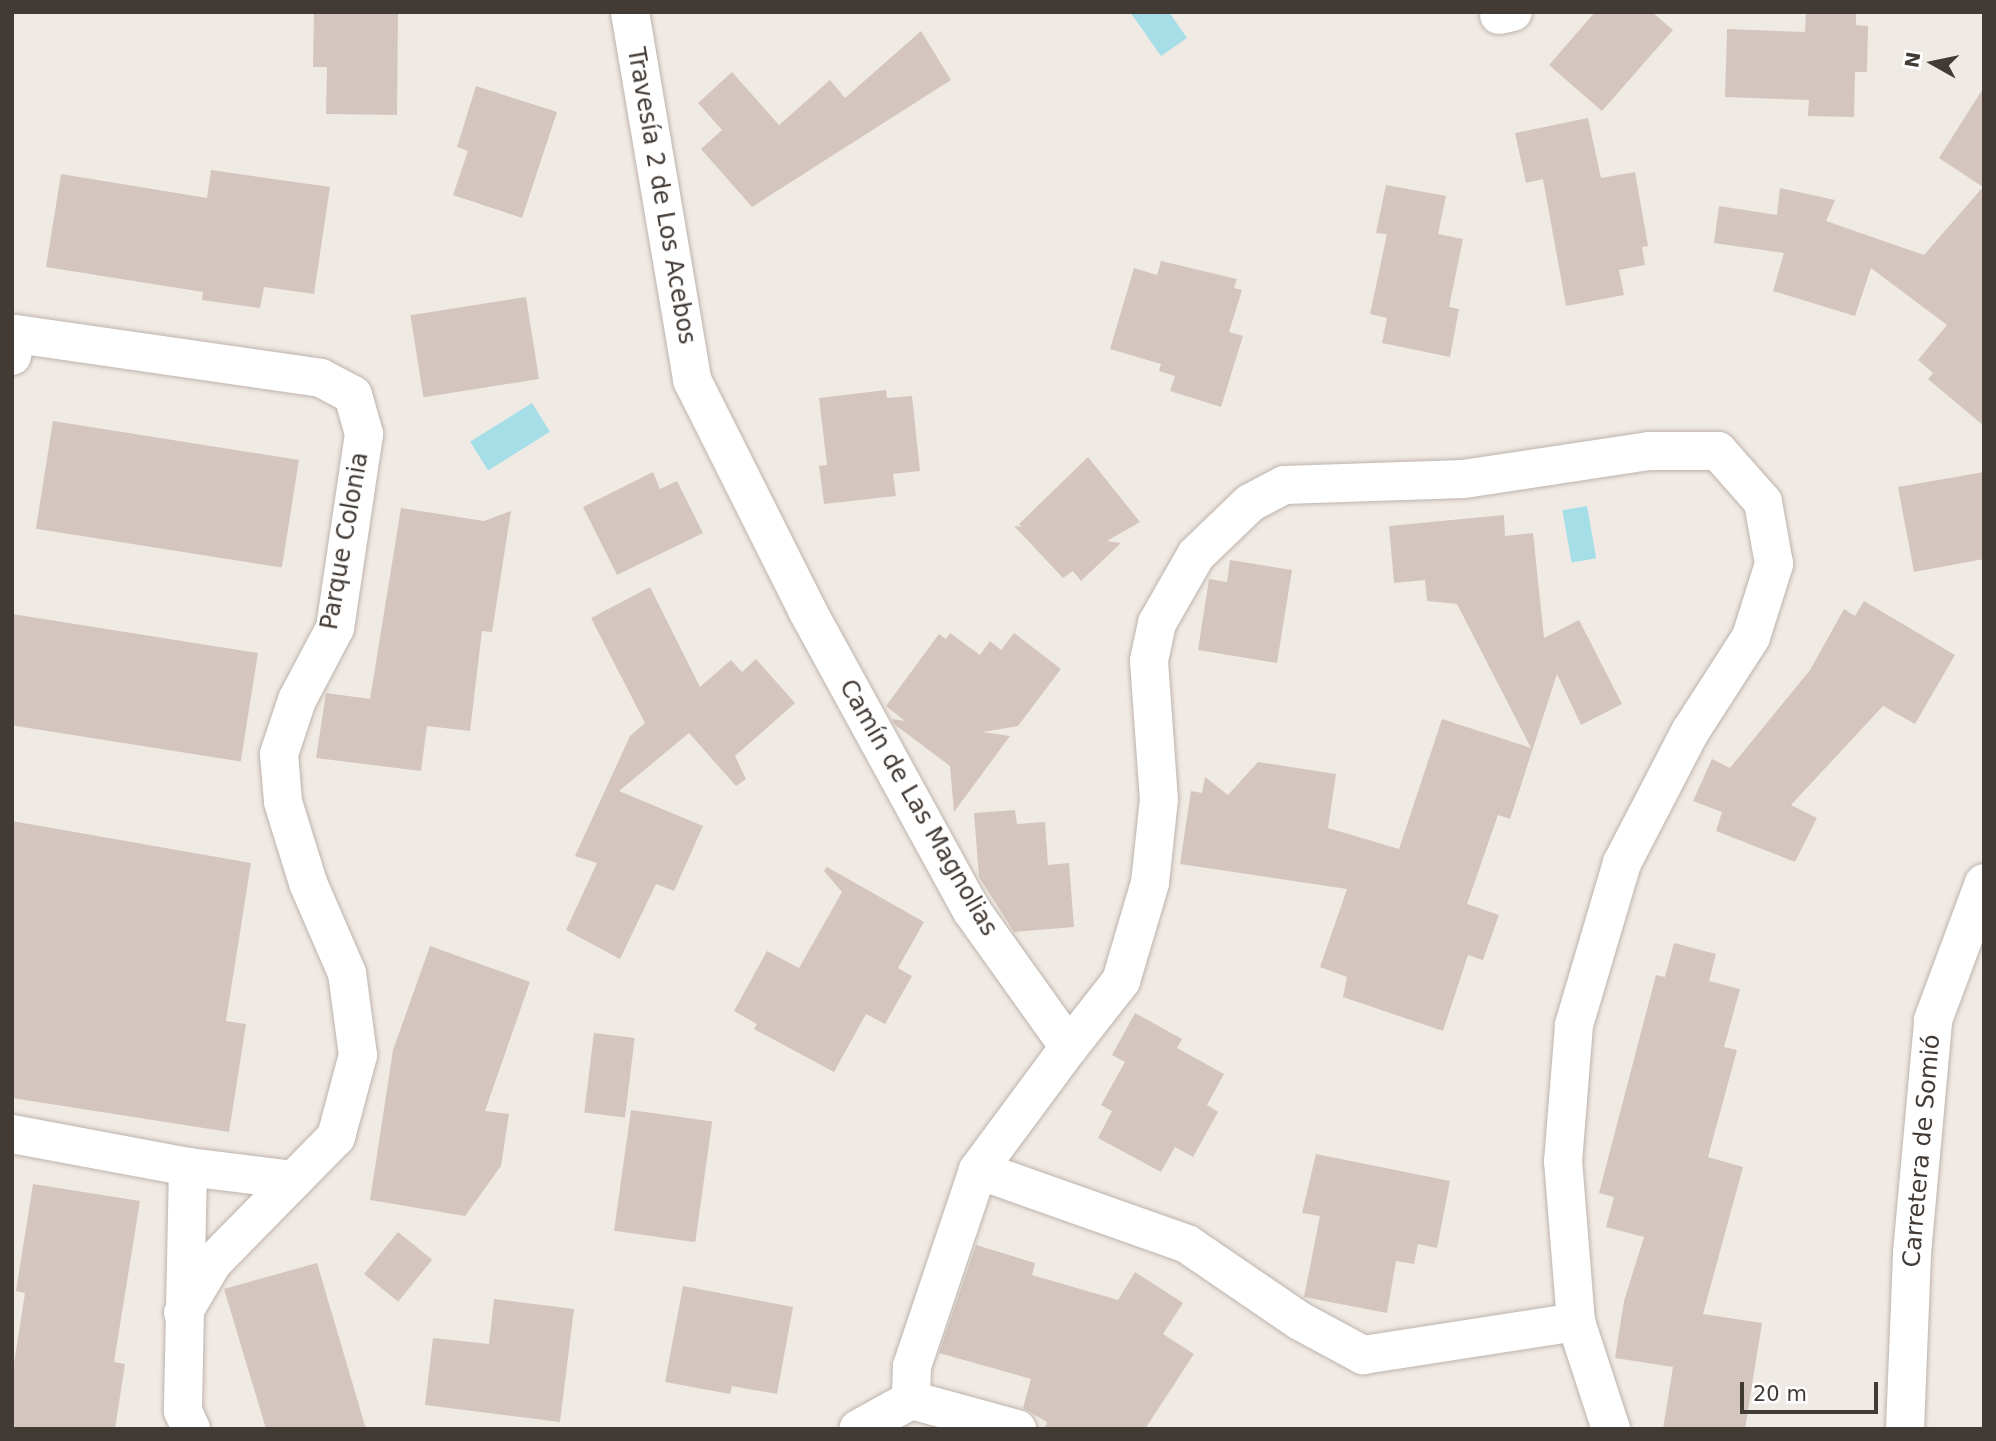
<!DOCTYPE html>
<meta charset="utf-8">
<style>
body{margin:0}
#map{position:relative;width:1996px;height:1441px;overflow:hidden;background:#f0eae5;font-family:"DejaVu Sans",sans-serif}
div>[style]{position:absolute}
.water>*{inset:0;background:#a6dee8;transform-origin:0 0}
.building>*{inset:0;background:#d4c6be;transform-origin:0 0}
.roads{filter:drop-shadow(0 0 2px #beb3ab) drop-shadow(0 0 2px #beb3ab)}
.minor>*{height:38px;margin:-19px;padding:0 19px;transform-origin:19px;border-radius:19px;background:#fff}
.tertiary>*{height:38px;margin:-19px;padding:0 19px;transform-origin:19px;border-radius:19px;background:#fff}
span{translate:-50% -50%;white-space:nowrap;text-align:center;line-height:1.15;-webkit-text-stroke:5px #fff;paint-order:stroke}
.street-label{font-size:24px;color:#423a35}
.frame{position:absolute;inset:0;border:14px solid #423a35;pointer-events:none}
.north{position:absolute;left:1898px;top:28px;width:70px;height:70px;-webkit-text-stroke:5px #fff;paint-order:stroke;rotate:279deg;font-size:19px;font-weight:700;line-height:28px;text-align:center;color:#423a35}
.north::after{content:'';display:block;margin:auto;width:24px;height:32px;background:#423a35;clip-path:polygon(50% 0,100% 100%,50% 72%,0 100%)}
.scale{position:absolute;left:1740px;top:1382px;width:138px;height:32px;box-sizing:border-box;border:4px solid #423a35;border-top:0;padding-left:9px;font-size:21px;line-height:24px;white-space:nowrap;color:#423a35;-webkit-text-stroke:5px #fff;paint-order:stroke}
</style>
<div id="map">
<div class="water">
<i style="clip-path:polygon(1130px 12px,1169px 12px,1187px 38px,1161px 56px)"></i>
<i style="left:532px;top:403px;width:34px;height:73px;rotate:58deg"></i>
<i style="left:1587px;top:506px;width:53px;height:25px;rotate:80deg"></i>
</div>
<div class="building">
<i style="clip-path:polygon(314px 12px,398px 12px,397px 115px,326px 114px,327px 67px,313px 67px)"></i>
<i style="clip-path:polygon(1595px 12px,1652px 12px,1673px 30px,1602px 111px,1549px 65px)"></i>
<i style="clip-path:polygon(1806px 12px,1856px 12px,1856px 25px,1868px 26px,1867px 72px,1855px 72px,1854px 117px,1808px 116px,1809px 100px,1725px 97px,1727px 29px,1805px 32px)"></i>
<i style="clip-path:polygon(921px 31px,951px 80px,752px 207px,701px 149px,722px 130px,698px 103px,732px 72px,779px 125px,830px 80px,845px 98px)"></i>
<i style="clip-path:polygon(476px 86px,557px 112px,522px 218px,453px 195px,468px 151px,457px 147px)"></i>
<i style="clip-path:polygon(1984px 87px,1984px 426px,1928px 379px,1933px 373px,1918px 360px,1947px 325px,1871px 268px,1855px 316px,1773px 291px,1784px 253px,1714px 243px,1719px 206px,1777px 215px,1780px 188px,1835px 200px,1826px 221px,1924px 255px,1983px 187px,1939px 158px)"></i>
<i style="clip-path:polygon(1588px 118px,1601px 178px,1635px 172px,1648px 246px,1642px 247px,1645px 265px,1619px 270px,1624px 295px,1566px 306px,1543px 179px,1526px 183px,1515px 133px)"></i>
<i style="clip-path:polygon(211px 170px,330px 187px,314px 294px,264px 287px,260px 308px,202px 300px,203px 292px,46px 267px,61px 174px,207px 198px)"></i>
<i style="clip-path:polygon(1386px 185px,1446px 196px,1438px 234px,1463px 239px,1449px 307px,1459px 309px,1450px 357px,1382px 343px,1387px 318px,1370px 314px,1387px 234px,1376px 233px)"></i>
<i style="clip-path:polygon(1161px 261px,1237px 279px,1234px 288px,1242px 290px,1229px 332px,1243px 336px,1221px 407px,1170px 391px,1175px 376px,1159px 371px,1161px 364px,1110px 349px,1134px 268px,1157px 275px)"></i>
<i style="left:526px;top:297px;width:83px;height:117px;rotate:81deg"></i>
<i style="clip-path:polygon(886px 390px,887px 398px,912px 396px,920px 471px,893px 474px,896px 496px,824px 504px,819px 466px,827px 465px,819px 398px)"></i>
<i style="left:53px;top:421px;width:249px;height:109px;rotate:9deg"></i>
<i style="clip-path:polygon(1088px 457px,1140px 522px,1107px 541px,1121px 543px,1081px 581px,1073px 571px,1063px 578px,1014px 526px,1022px 527px,1019px 524px)"></i>
<i style="clip-path:polygon(653px 472px,660px 489px,677px 481px,703px 533px,617px 575px,583px 507px)"></i>
<i style="clip-path:polygon(1984px 472px,1984px 559px,1914px 572px,1898px 487px)"></i>
<i style="clip-path:polygon(401px 508px,484px 521px,511px 511px,492px 632px,482px 631px,470px 731px,427px 726px,421px 771px,316px 758px,326px 693px,370px 699px)"></i>
<i style="clip-path:polygon(1504px 515px,1505px 536px,1533px 533px,1544px 638px,1579px 620px,1622px 704px,1581px 725px,1557px 674px,1510px 819px,1498px 815px,1467px 904px,1499px 915px,1483px 960px,1468px 955px,1443px 1031px,1343px 997px,1347px 977px,1320px 967px,1347px 889px,1180px 864px,1191px 791px,1202px 793px,1205px 777px,1228px 795px,1258px 762px,1336px 774px,1328px 828px,1399px 849px,1442px 719px,1531px 748px,1457px 604px,1427px 601px,1425px 580px,1394px 583px,1389px 526px)"></i>
<i style="clip-path:polygon(1230px 560px,1292px 570px,1277px 663px,1198px 650px,1209px 579px,1227px 582px)"></i>
<i style="clip-path:polygon(650px 587px,700px 687px,731px 660px,742px 672px,756px 659px,795px 703px,735px 756px,746px 779px,736px 786px,689px 733px,619px 791px,703px 826px,674px 891px,656px 884px,620px 959px,566px 930px,597px 863px,575px 856px,630px 736px,645px 723px,591px 618px)"></i>
<i style="clip-path:polygon(1864px 601px,1955px 655px,1915px 724px,1883px 706px,1791px 805px,1817px 818px,1795px 862px,1716px 831px,1722px 812px,1693px 801px,1712px 759px,1730px 768px,1810px 670px,1844px 609px,1855px 616px)"></i>
<i style="left:12px;top:614px;width:249px;height:110px;rotate:9deg"></i>
<i style="clip-path:polygon(950px 633px,980px 655px,990px 641px,1001px 650px,1014px 633px,1061px 669px,1018px 726px,983px 732px,1010px 736px,954px 812px,950px 766px,894px 724px,892px 719px,905px 721px,886px 706px,939px 634px,946px 639px)"></i>
<i style="clip-path:polygon(1015px 810px,1017px 824px,1045px 822px,1048px 865px,1069px 863px,1074px 927px,1014px 932px,979px 877px,974px 813px)"></i>
<i style="clip-path:polygon(12px 821px,251px 863px,226px 1021px,246px 1024px,229px 1132px,12px 1098px)"></i>
<i style="clip-path:polygon(827px 867px,924px 922px,898px 968px,912px 976px,885px 1024px,866px 1014px,834px 1072px,754px 1029px,757px 1024px,734px 1011px,767px 951px,799px 968px,842px 892px,824px 871px)"></i>
<i style="clip-path:polygon(1674px 943px,1716px 954px,1709px 981px,1740px 989px,1724px 1047px,1737px 1050px,1708px 1157px,1743px 1167px,1703px 1314px,1762px 1323px,1745px 1429px,1663px 1429px,1673px 1367px,1615px 1358px,1624px 1301px,1644px 1237px,1606px 1227px,1614px 1197px,1599px 1193px,1656px 975px,1665px 977px)"></i>
<i style="clip-path:polygon(430px 946px,530px 982px,485px 1111px,509px 1114px,501px 1166px,465px 1216px,370px 1200px,393px 1050px)"></i>
<i style="clip-path:polygon(1135px 1013px,1182px 1039px,1177px 1048px,1224px 1074px,1207px 1105px,1218px 1112px,1193px 1157px,1175px 1147px,1161px 1172px,1098px 1138px,1112px 1111px,1101px 1105px,1125px 1062px,1112px 1055px)"></i>
<i style="left:594px;top:1033px;width:41px;height:80px;rotate:7deg"></i>
<i style="left:631px;top:1110px;width:82px;height:122px;rotate:8deg"></i>
<i style="clip-path:polygon(1316px 1154px,1450px 1181px,1437px 1248px,1418px 1244px,1414px 1264px,1396px 1261px,1387px 1313px,1304px 1297px,1320px 1216px,1302px 1213px)"></i>
<i style="clip-path:polygon(33px 1184px,140px 1201px,114px 1362px,125px 1364px,115px 1429px,12px 1429px,12px 1376px,25px 1293px,16px 1291px)"></i>
<i style="left:398px;top:1232px;width:44px;height:54px;rotate:39deg"></i>
<i style="clip-path:polygon(976px 1245px,1035px 1263px,1032px 1275px,1118px 1300px,1135px 1272px,1183px 1303px,1163px 1334px,1194px 1354px,1145px 1429px,1044px 1429px,1047px 1422px,1023px 1408px,1031px 1379px,939px 1353px)"></i>
<i style="clip-path:polygon(317px 1263px,366px 1429px,266px 1429px,224px 1289px)"></i>
<i style="clip-path:polygon(683px 1286px,793px 1307px,777px 1394px,732px 1386px,730px 1394px,665px 1382px)"></i>
<i style="clip-path:polygon(494px 1299px,574px 1309px,560px 1422px,425px 1405px,433px 1338px,489px 1344px)"></i>
</div>
<div class="roads">
<div class="minor">
<i style="left:630px;top:12px;width:373px;rotate:80.4deg"></i>
<i style="left:692px;top:380px;width:257px;rotate:63.4deg"></i>
<i style="left:807px;top:610px;width:343px;rotate:61.3deg"></i>
<i style="left:972px;top:911px;width:167px;rotate:54.5deg"></i>
<i style="left:1069px;top:1047px;width:153px;rotate:126.5deg"></i>
<i style="left:978px;top:1170px;width:207px;rotate:108.6deg"></i>
<i style="left:912px;top:1366px;width:34px;rotate:92deg"></i>
<i style="left:911px;top:1400px;width:60px;rotate:151.3deg"></i>
<i style="left:1499px;top:15px;width:14px;rotate:-12deg"></i>
<i style="left:12px;top:356px;width:22px;rotate:-80deg"></i>
<i style="left:16px;top:334px;width:308px;rotate:8.2deg"></i>
<i style="left:321px;top:378px;width:36px;rotate:28deg"></i>
<i style="left:353px;top:395px;width:41px;rotate:74.2deg"></i>
<i style="left:364px;top:434px;width:196px;rotate:98.5deg"></i>
<i style="left:335px;top:628px;width:81px;rotate:117.8deg"></i>
<i style="left:297px;top:700px;width:57px;rotate:108.4deg"></i>
<i style="left:279px;top:754px;width:48px;rotate:85.2deg"></i>
<i style="left:283px;top:802px;width:85px;rotate:72.8deg"></i>
<i style="left:308px;top:883px;width:98px;rotate:66.6deg"></i>
<i style="left:347px;top:973px;width:83px;rotate:82.4deg"></i>
<i style="left:358px;top:1055px;width:85px;rotate:105deg"></i>
<i style="left:336px;top:1137px;width:175px;rotate:134.5deg"></i>
<i style="left:213px;top:1262px;width:59px;rotate:120.5deg"></i>
<i style="left:12px;top:1134px;width:179px;rotate:10.6deg"></i>
<i style="left:188px;top:1167px;width:244px;rotate:91.2deg"></i>
<i style="left:183px;top:1411px;width:20px;rotate:66deg"></i>
<i style="left:188px;top:1167px;width:106px;rotate:7.1deg"></i>
<i style="left:978px;top:1170px;width:222px;rotate:19.5deg"></i>
<i style="left:1187px;top:1244px;width:137px;rotate:34.3deg"></i>
<i style="left:1300px;top:1321px;width:72px;rotate:28.4deg"></i>
<i style="left:1363px;top:1355px;width:216px;rotate:-8.8deg"></i>
<i style="left:1576px;top:1322px;width:161px;rotate:-94.6deg"></i>
<i style="left:1563px;top:1162px;width:137px;rotate:-85.4deg"></i>
<i style="left:1574px;top:1025px;width:169px;rotate:-73.5deg"></i>
<i style="left:1622px;top:863px;width:148px;rotate:-62.6deg"></i>
<i style="left:1690px;top:732px;width:113px;rotate:-57.3deg"></i>
<i style="left:1751px;top:637px;width:77px;rotate:-72.5deg"></i>
<i style="left:1774px;top:564px;width:63px;rotate:-100.1deg"></i>
<i style="left:1763px;top:502px;width:68px;rotate:-131.4deg"></i>
<i style="left:1718px;top:451px;width:69px;rotate:180deg"></i>
<i style="left:1649px;top:451px;width:188px;rotate:171.4deg"></i>
<i style="left:1463px;top:479px;width:179px;rotate:178.1deg"></i>
<i style="left:1284px;top:485px;width:38px;rotate:152deg"></i>
<i style="left:1250px;top:503px;width:75px;rotate:136.1deg"></i>
<i style="left:1196px;top:555px;width:78px;rotate:119.8deg"></i>
<i style="left:1157px;top:623px;width:39px;rotate:102deg"></i>
<i style="left:1149px;top:661px;width:138px;rotate:85.9deg"></i>
<i style="left:1159px;top:799px;width:84px;rotate:96.1deg"></i>
<i style="left:1150px;top:883px;width:102px;rotate:106.5deg"></i>
<i style="left:1121px;top:981px;width:84px;rotate:128.2deg"></i>
<i style="left:1576px;top:1322px;width:113px;rotate:71.9deg"></i>
<i style="left:911px;top:1400px;width:110px;rotate:15.3deg"></i>
</div>
<div class="tertiary">
<i style="left:1905px;top:1429px;width:176px;rotate:-87.7deg"></i>
<i style="left:1912px;top:1253px;width:234px;rotate:-84.8deg"></i>
<i style="left:1933px;top:1020px;width:146px;rotate:-69.6deg"></i>
</div>
</div>
<div class="street-label">
<span style="left:661px;top:196px;rotate:80deg">Travesía 2 de Los Acebos</span>
<span style="left:345px;top:541px;rotate:-80deg">Parque Colonia</span>
<span style="left:918px;top:808px;rotate:60deg">Camín de Las Magnolias</span>
<span style="left:1922px;top:1151px;rotate:-85deg">Carretera de Somió</span>
</div>
<div class="frame"></div>
<div class="north">N</div>
<div class="scale">20 m</div>
</div>
